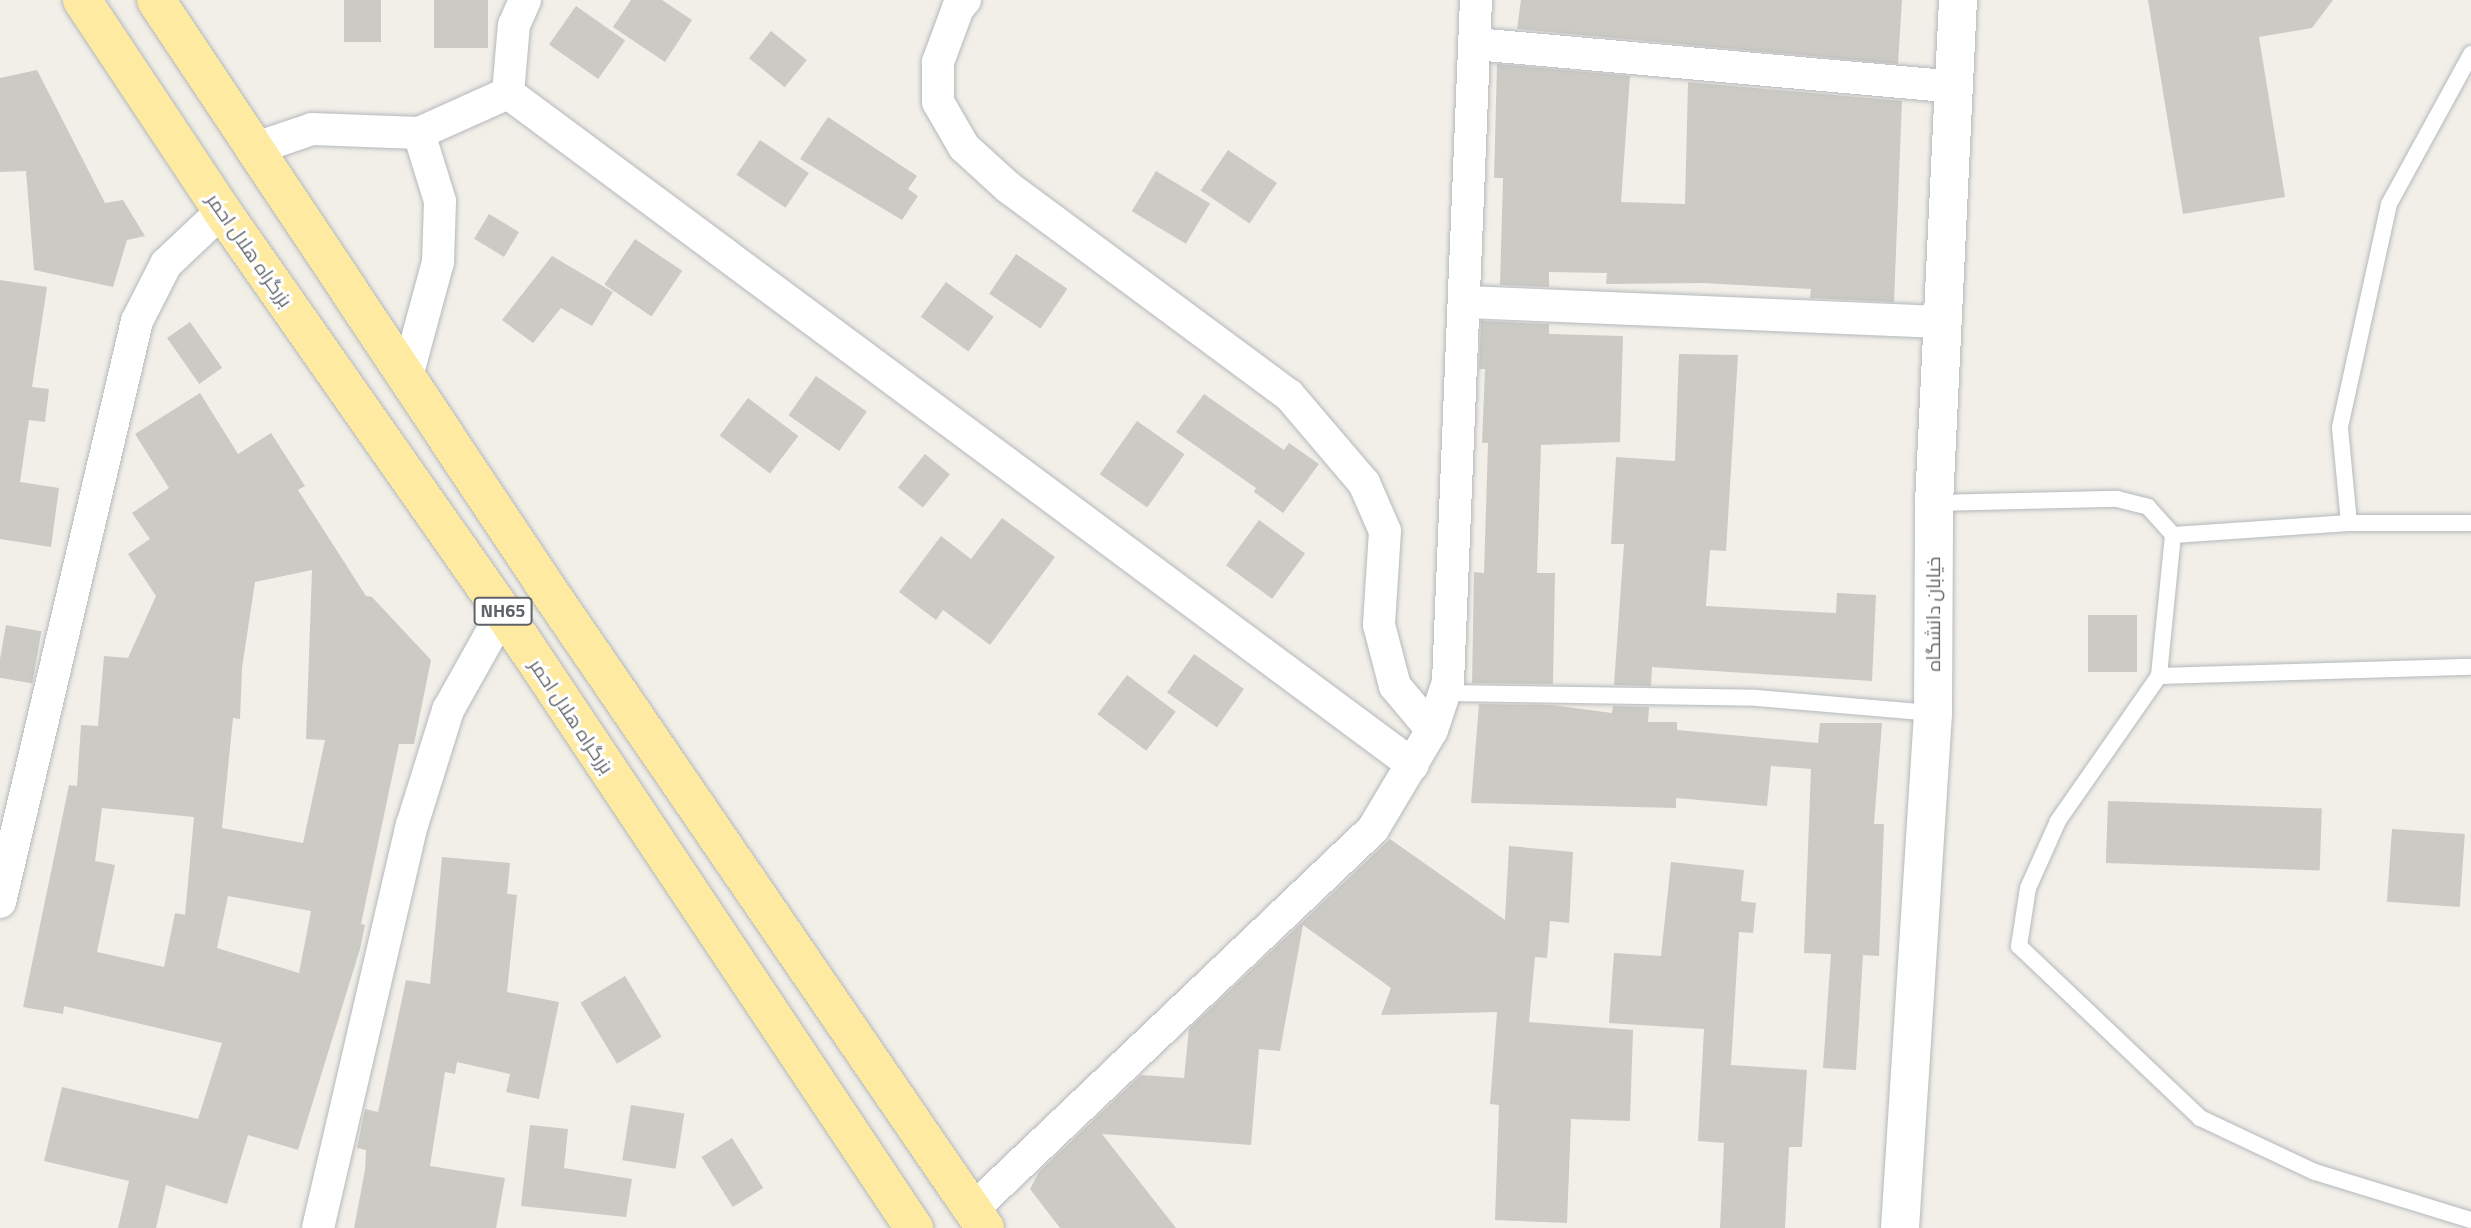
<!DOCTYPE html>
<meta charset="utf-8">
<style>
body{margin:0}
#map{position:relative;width:2471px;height:1228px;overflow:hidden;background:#f1efe8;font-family:"Titillium Web",Cairo,sans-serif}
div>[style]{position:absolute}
.building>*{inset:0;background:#cccac5;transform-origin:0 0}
.roads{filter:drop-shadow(0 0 2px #b5b8bc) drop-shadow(0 0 2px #b5b8bc)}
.service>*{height:16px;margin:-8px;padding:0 8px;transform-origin:8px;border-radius:8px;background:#fff}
.minor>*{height:32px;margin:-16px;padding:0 16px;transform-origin:16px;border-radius:16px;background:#fff}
.tertiary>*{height:38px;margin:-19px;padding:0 19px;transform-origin:19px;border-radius:19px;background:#fff}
.trunk>*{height:38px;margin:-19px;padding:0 19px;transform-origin:19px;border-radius:19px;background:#feeaa1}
span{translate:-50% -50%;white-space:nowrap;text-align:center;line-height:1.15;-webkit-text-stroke:6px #fff;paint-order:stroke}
.shield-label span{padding:2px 5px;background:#fff;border:2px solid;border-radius:5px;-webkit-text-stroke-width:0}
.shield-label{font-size:18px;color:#5f6368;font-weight:700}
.street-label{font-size:19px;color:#5f6368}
</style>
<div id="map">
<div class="building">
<i style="left:344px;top:0;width:37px;height:42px"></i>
<i style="left:434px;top:0;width:54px;height:48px"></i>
<i style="clip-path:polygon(631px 0,662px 0,692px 20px,665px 62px,613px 27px)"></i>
<i style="clip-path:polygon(1521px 0,1902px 0,1898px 64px,1517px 29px)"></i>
<i style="clip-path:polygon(2148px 0,2333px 0,2312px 28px,2259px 37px,2285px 197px,2183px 214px)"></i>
<i style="left:576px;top:6px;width:60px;height:47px;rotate:35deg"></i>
<i style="left:771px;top:31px;width:46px;height:35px;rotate:39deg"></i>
<i style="clip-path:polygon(1497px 64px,1630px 76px,1621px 202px,1685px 204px,1688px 82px,1902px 101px,1894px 302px,1810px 298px,1811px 289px,1703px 283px,1606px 284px,1607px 273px,1549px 272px,1549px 287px,1500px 285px,1503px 178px,1494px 178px)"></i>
<i style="clip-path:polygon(37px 70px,105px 203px,123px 200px,145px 236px,127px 240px,113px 287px,34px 270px,26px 171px,0 172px,0 78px)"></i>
<i style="clip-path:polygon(828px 117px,917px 176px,908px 189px,918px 196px,902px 220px,800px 159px)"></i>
<i style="left:760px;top:140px;width:59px;height:42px;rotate:34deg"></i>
<i style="left:1228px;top:150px;width:59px;height:49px;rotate:34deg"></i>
<i style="left:1156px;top:171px;width:63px;height:47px;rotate:31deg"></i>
<i style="left:489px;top:214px;width:35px;height:29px;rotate:31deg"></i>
<i style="left:635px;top:239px;width:57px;height:55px;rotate:34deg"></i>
<i style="left:1016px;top:254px;width:62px;height:48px;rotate:34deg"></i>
<i style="clip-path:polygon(552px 256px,613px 292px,592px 326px,561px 308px,533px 343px,502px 320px)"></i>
<i style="clip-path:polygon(0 280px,47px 287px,32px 387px,49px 389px,45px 422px,29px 420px,20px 482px,59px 488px,51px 547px,0 539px)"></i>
<i style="left:946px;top:282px;width:59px;height:43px;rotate:36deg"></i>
<i style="clip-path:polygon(1481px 321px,1549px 324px,1549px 334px,1623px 336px,1620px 442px,1541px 445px,1537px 573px,1555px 573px,1553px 684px,1472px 683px,1474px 572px,1484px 573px,1488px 443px,1482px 443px,1485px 369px,1479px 369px)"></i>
<i style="left:190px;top:322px;width:56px;height:28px;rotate:55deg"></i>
<i style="clip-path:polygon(1679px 354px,1738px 355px,1726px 551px,1710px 550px,1706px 606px,1836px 613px,1837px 593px,1876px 595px,1872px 681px,1652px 667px,1651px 686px,1614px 685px,1624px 544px,1611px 544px,1616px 457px,1675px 461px)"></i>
<i style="left:816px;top:376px;width:62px;height:48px;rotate:35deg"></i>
<i style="clip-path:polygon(evenodd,200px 393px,238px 454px,271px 433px,305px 486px,298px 490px,366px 596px,372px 597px,431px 660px,414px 744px,399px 744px,361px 924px,365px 925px,360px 949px,298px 1150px,248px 1135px,227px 1204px,166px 1185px,156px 1228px,118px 1228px,129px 1181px,44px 1161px,62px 1087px,198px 1119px,222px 1043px,64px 1006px,63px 1014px,23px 1007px,69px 785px,77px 786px,81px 725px,98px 726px,104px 656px,128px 658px,156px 596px,128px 554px,150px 539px,132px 513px,169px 488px,135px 434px,200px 393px,312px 570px,306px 739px,325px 740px,303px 843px,222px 828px,233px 718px,240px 719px,242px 668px,255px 582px,312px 570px,200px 393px,102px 808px,194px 817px,185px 915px,175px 913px,164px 967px,97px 952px,115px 865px,95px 861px,102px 808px,200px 393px,228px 896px,311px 911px,299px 973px,217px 948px,228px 896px)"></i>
<i style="clip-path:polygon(1204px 394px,1284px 450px,1289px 443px,1319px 464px,1283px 513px,1254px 492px,1256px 488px,1176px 432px)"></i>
<i style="left:748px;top:398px;width:63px;height:47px;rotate:37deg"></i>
<i style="left:1137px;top:421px;width:58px;height:65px;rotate:35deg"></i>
<i style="left:925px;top:454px;width:32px;height:43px;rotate:39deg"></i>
<i style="clip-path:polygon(1002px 518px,1055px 557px,990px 645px,943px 610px,936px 620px,899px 592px,941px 536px,971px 559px)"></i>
<i style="left:1259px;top:520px;width:57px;height:56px;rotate:36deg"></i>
<i style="left:2088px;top:615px;width:49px;height:57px"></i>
<i style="left:6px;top:625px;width:36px;height:53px;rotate:10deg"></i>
<i style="left:1194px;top:654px;width:61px;height:47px;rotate:35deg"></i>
<i style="left:1127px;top:675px;width:61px;height:49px;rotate:37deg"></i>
<i style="clip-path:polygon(1479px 704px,1552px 705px,1612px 713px,1613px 706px,1649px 707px,1648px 722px,1677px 722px,1677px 730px,1818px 743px,1820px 723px,1882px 723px,1874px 824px,1884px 824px,1879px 956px,1863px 955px,1856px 1070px,1823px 1068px,1831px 954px,1804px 953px,1811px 769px,1771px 766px,1767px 806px,1676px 798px,1676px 808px,1471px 803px)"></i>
<i style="left:2108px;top:801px;width:214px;height:62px;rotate:2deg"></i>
<i style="left:2392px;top:829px;width:73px;height:73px;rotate:4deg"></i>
<i style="clip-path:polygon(1390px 839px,1505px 920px,1509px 846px,1573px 852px,1569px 923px,1550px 921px,1547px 958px,1535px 957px,1529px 1022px,1633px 1030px,1630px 1121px,1571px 1119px,1567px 1223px,1495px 1220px,1499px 1105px,1490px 1104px,1497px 1012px,1381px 1015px,1391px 988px,1303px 925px,1280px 1051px,1259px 1049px,1251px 1145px,1102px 1134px,1176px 1228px,1060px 1228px,1030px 1189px,1039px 1172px,1141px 1075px,1184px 1078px,1189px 1029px)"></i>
<i style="clip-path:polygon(442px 857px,510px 863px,507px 894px,517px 895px,507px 992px,559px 1002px,539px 1099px,506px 1092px,510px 1074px,457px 1062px,455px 1074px,445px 1072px,430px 1166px,505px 1178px,496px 1228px,354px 1228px,365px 1170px,366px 1150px,357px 1148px,365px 1109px,378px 1112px,406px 980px,430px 984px)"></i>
<i style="clip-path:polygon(1671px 862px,1744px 870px,1741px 901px,1756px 903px,1753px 933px,1739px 932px,1731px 1065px,1807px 1070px,1802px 1147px,1789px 1147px,1785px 1228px,1720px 1228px,1724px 1143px,1698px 1141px,1704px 1029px,1609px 1023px,1614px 953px,1661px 956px)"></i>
<i style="left:625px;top:976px;width:71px;height:52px;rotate:59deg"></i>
<i style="left:631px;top:1105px;width:54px;height:56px;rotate:9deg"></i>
<i style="clip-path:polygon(530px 1125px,568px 1129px,564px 1168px,632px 1179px,626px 1217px,521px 1206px)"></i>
<i style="left:732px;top:1138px;width:59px;height:36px;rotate:58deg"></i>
</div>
<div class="roads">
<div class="service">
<i style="left:1934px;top:503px;width:183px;rotate:-1.3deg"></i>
<i style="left:2117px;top:499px;width:32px;rotate:14deg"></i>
<i style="left:2148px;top:507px;width:38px;rotate:48deg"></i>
<i style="left:2349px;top:523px;width:96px;rotate:-95.4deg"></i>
<i style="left:2340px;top:427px;width:228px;rotate:-77.6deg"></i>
<i style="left:2389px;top:204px;width:171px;rotate:-61.3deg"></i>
<i style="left:2471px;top:523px;width:122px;rotate:180deg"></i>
<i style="left:2349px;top:523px;width:176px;rotate:176.1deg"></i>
<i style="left:2173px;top:535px;width:142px;rotate:95.7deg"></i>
<i style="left:2159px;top:676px;width:177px;rotate:124.9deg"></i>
<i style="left:2058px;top:821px;width:73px;rotate:114.1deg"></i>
<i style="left:2028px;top:888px;width:59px;rotate:98.8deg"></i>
<i style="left:2019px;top:946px;width:250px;rotate:43.5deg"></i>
<i style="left:2200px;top:1118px;width:127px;rotate:25.2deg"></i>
<i style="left:2315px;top:1172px;width:163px;rotate:17.1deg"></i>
<i style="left:2159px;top:676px;width:312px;rotate:-1.7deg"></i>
<i style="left:1447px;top:693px;width:310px;rotate:0.9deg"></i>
<i style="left:1757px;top:698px;width:177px;rotate:4.9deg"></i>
</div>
<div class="minor">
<i style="left:965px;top:0;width:11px;rotate:131deg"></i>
<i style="left:958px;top:8px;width:58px;rotate:110.3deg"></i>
<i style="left:938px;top:62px;width:40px;rotate:90deg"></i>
<i style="left:938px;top:102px;width:52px;rotate:60deg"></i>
<i style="left:964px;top:147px;width:61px;rotate:42.3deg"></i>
<i style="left:1009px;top:188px;width:348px;rotate:36.5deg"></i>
<i style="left:1289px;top:395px;width:116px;rotate:49.6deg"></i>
<i style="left:1364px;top:483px;width:52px;rotate:66.4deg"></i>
<i style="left:1385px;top:531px;width:94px;rotate:93.7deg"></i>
<i style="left:1379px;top:625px;width:63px;rotate:75.3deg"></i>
<i style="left:1395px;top:686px;width:57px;rotate:49.9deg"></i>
<i style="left:1475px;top:44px;width:481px;rotate:5.1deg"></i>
<i style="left:508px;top:93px;width:1127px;rotate:36.6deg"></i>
<i style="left:508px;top:93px;width:68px;rotate:-85deg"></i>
<i style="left:514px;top:25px;width:27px;rotate:-66deg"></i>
<i style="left:256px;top:148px;width:59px;rotate:-18.7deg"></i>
<i style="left:312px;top:129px;width:107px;rotate:2.1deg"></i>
<i style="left:419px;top:133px;width:98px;rotate:-24.2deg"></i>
<i style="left:1465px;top:302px;width:477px;rotate:2.4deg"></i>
<i style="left:407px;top:376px;width:118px;rotate:-74.8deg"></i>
<i style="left:438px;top:262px;width:61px;rotate:-88.1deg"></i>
<i style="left:440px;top:201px;width:71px;rotate:-107.2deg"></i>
<i style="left:0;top:902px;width:597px;rotate:-76.73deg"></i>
<i style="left:137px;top:321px;width:64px;rotate:-63deg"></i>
<i style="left:166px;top:264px;width:77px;rotate:-43.4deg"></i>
<i style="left:972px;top:1210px;width:553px;rotate:-43.53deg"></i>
<i style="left:1373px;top:829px;width:115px;rotate:-59.2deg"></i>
<i style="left:1432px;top:730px;width:51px;rotate:-71.6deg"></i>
<i style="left:1448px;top:682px;width:683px;rotate:-87.65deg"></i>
<i style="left:318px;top:1228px;width:414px;rotate:-76.9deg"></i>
<i style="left:412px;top:825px;width:121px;rotate:-72.6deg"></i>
<i style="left:448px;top:710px;width:112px;rotate:-60.7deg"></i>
</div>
<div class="tertiary">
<i style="left:1900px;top:1228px;width:516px;rotate:-86.33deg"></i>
<i style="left:1933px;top:713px;width:210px;rotate:-89.7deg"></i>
<i style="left:1934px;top:503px;width:504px;rotate:-87.27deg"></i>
</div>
<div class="trunk">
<i style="left:82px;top:0;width:253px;rotate:56.4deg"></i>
<i style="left:222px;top:211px;width:490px;rotate:55deg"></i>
<i style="left:503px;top:612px;width:741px;rotate:56.29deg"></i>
<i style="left:156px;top:0;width:698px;rotate:56.4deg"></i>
<i style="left:542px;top:581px;width:784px;rotate:55.6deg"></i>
</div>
</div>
<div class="shield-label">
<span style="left:503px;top:611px">NH65</span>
</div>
<div class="street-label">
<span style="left:250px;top:250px;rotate:55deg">بزرگراه هلال احمر</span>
<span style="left:1933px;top:614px;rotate:-90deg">خیابان دانشگاه</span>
<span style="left:572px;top:716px;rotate:56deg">بزرگراه هلال احمر</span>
</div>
</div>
